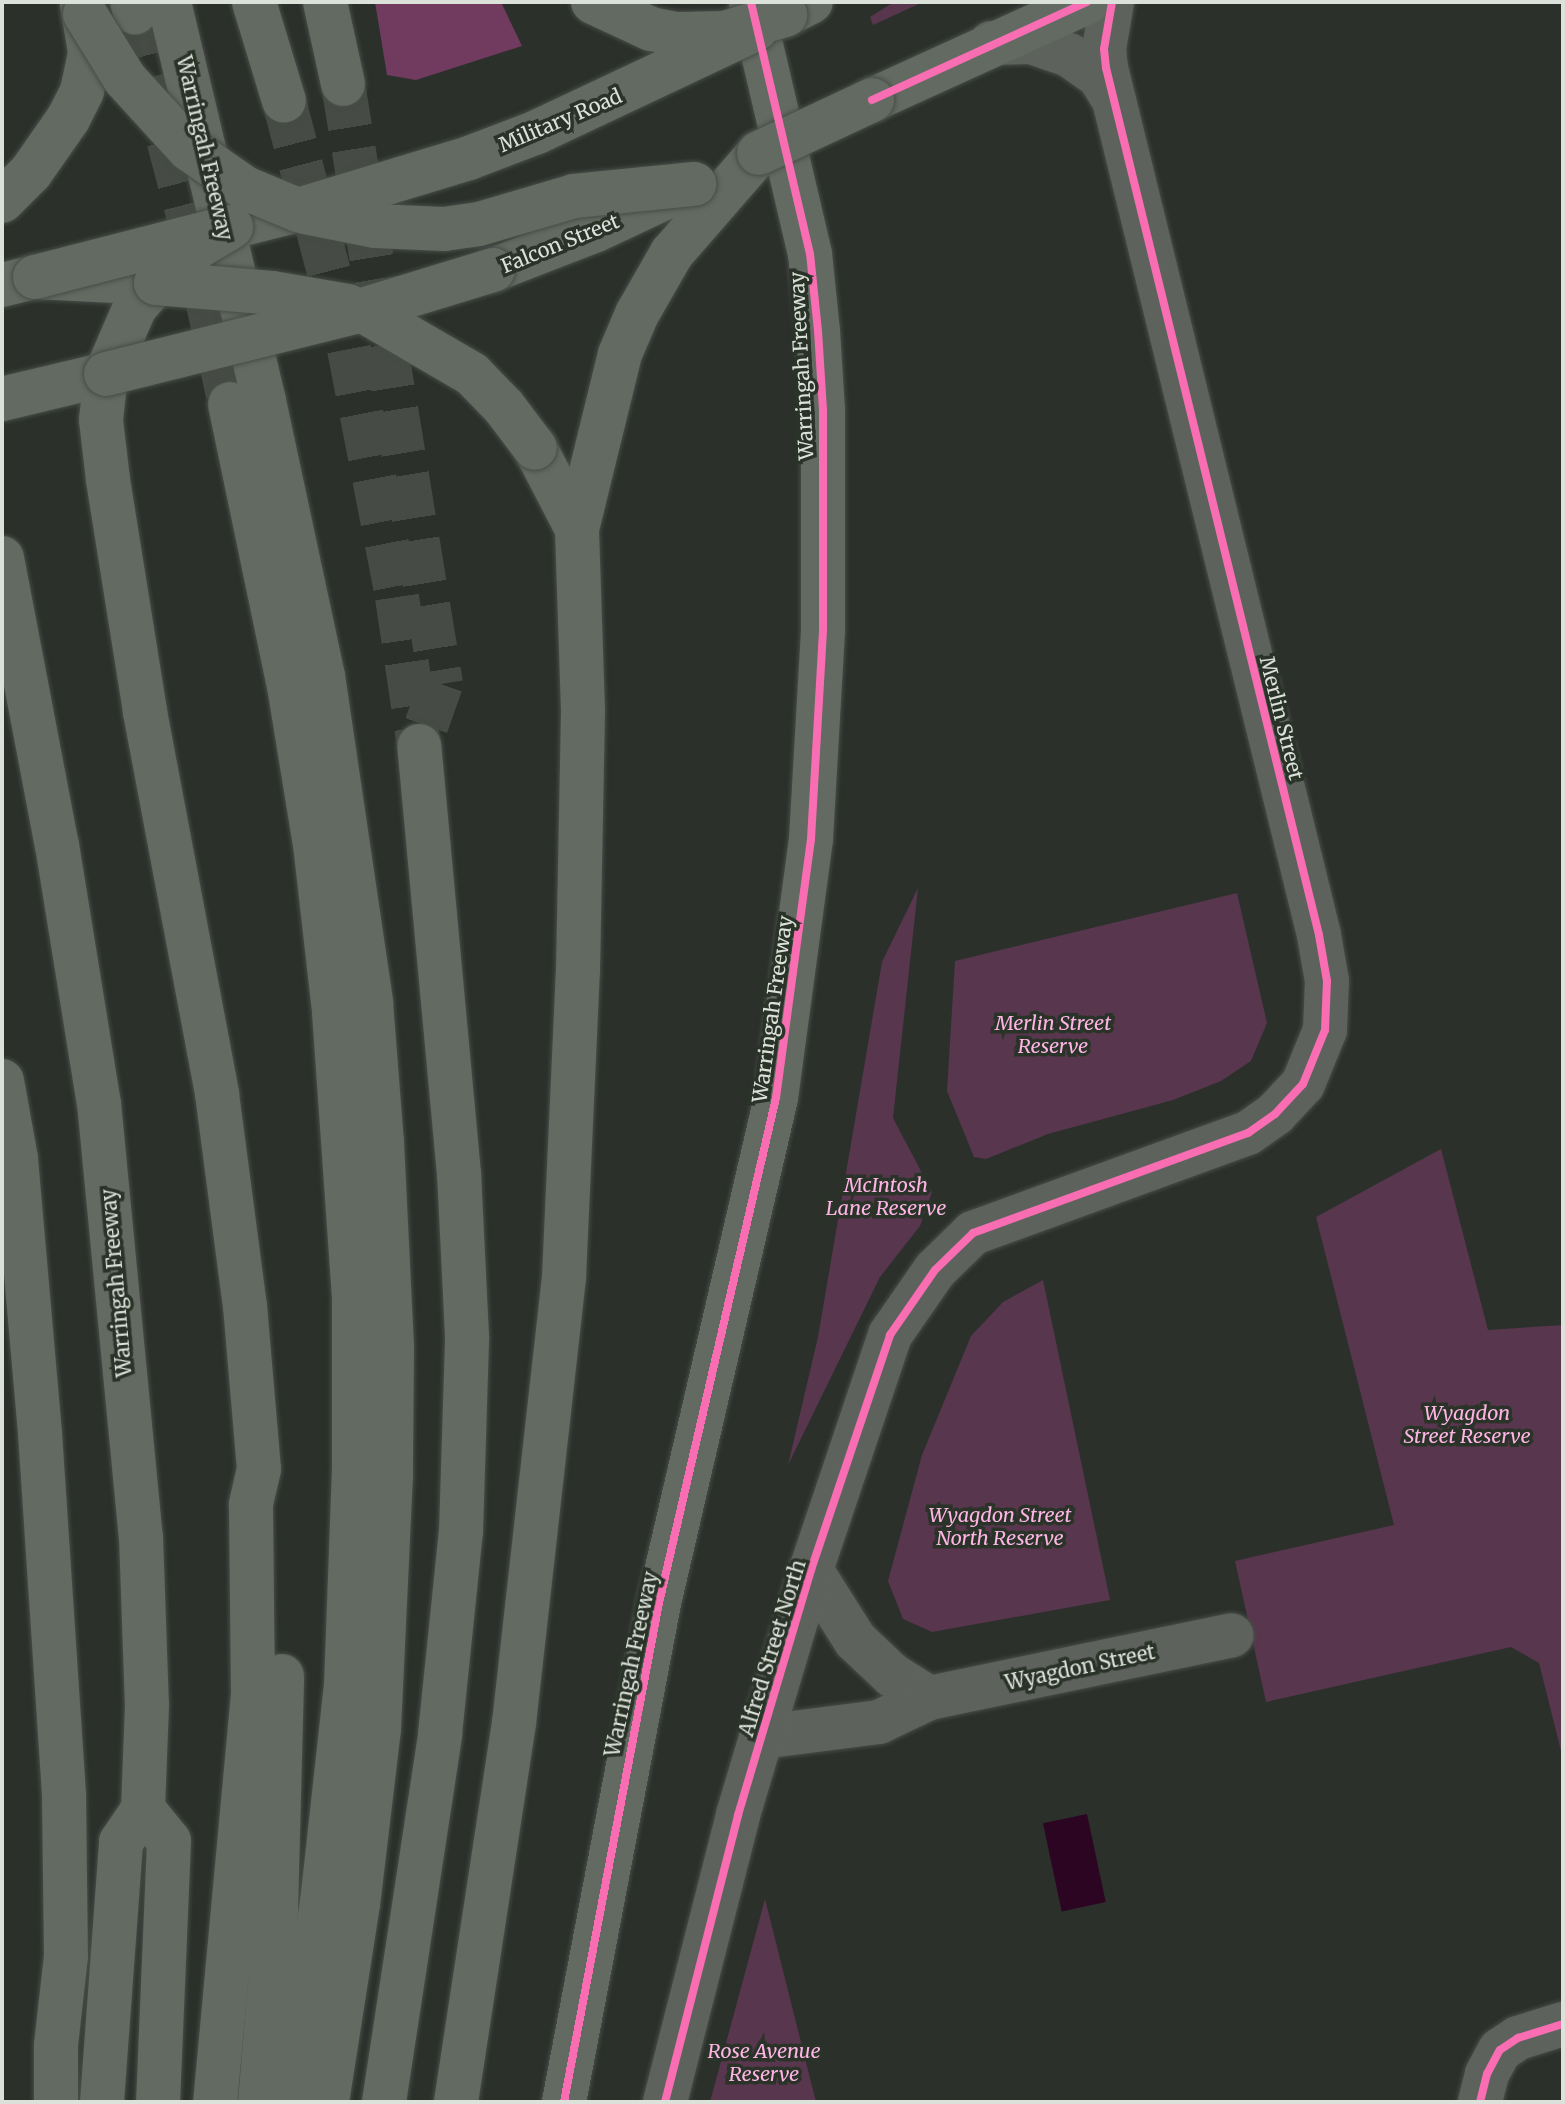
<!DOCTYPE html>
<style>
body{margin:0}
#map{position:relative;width:1565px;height:2104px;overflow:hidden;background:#2b302b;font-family:Merriweather,serif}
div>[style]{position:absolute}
.green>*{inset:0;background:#58364d}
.forest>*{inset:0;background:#703b5f}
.water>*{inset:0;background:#2b0522;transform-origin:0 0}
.motorway-tunnel>*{height:44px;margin-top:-22px;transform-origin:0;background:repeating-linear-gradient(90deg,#464b45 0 44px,transparent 0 66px)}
.roads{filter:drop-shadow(0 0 2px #484c47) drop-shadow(0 0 2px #484c47)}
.minor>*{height:44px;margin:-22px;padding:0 22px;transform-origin:22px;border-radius:22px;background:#5e625d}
.primary>*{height:44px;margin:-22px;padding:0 22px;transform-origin:22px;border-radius:22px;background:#636a62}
.trunk>*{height:44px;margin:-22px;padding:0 22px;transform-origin:22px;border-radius:22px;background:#626a62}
.motorway>*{height:44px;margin:-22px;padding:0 22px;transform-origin:22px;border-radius:22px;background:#626a61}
.bridges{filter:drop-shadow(0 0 2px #484c47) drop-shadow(0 0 2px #484c47)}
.primary-bridge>*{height:44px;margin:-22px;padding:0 22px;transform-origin:22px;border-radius:22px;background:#636a62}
.trunk-bridge>*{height:44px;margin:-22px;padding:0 22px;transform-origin:22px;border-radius:22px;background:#626a62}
.motorway-bridge>*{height:44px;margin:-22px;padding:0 22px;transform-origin:22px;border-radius:22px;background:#626a61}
.cycleway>*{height:8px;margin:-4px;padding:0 4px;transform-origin:4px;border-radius:4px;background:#f96db3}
span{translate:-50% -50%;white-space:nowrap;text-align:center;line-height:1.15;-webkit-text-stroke:7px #2a3328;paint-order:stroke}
.street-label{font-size:20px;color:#dce2da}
.park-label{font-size:20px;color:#feb4e4;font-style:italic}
.frame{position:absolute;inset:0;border:4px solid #dce2da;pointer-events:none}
</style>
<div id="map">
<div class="green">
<i style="clip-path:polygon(894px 2px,923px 2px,873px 25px,870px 17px)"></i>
<i style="clip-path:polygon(918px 888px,893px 1118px,932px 1192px,920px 1226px,880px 1277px,788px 1465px,818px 1337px,882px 962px)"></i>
<i style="clip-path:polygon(1237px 893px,1267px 1023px,1251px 1061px,1221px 1081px,1173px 1100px,1048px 1134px,986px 1159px,974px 1157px,947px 1091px,955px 961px)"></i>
<i style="clip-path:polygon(1441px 1149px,1488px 1330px,1563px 1325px,1563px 1759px,1539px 1663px,1511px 1647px,1266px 1702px,1235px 1561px,1394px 1525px,1316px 1217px)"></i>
<i style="clip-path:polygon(1043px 1280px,1110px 1600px,932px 1632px,903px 1619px,888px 1581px,922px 1455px,971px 1336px,1003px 1302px)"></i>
<i style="clip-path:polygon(765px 1899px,816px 2102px,710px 2102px)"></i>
</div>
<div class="forest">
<i style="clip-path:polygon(375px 2px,501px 2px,522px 46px,416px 80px,387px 75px)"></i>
</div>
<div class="water">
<i style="left:1087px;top:1814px;width:90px;height:45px;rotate:78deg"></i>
</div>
<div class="motorway-tunnel">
<i style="left:135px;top:13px;width:216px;rotate:75.3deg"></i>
<i style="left:190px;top:222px;width:186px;rotate:77.6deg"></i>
<i style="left:343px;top:84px;width:608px;rotate:80.72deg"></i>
<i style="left:441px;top:684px;width:66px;rotate:109.5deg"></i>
<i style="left:284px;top:101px;width:256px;rotate:75.3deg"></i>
<i style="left:349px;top:349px;width:253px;rotate:79deg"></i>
<i style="left:397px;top:597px;width:145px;rotate:81.6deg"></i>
</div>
<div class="roads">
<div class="minor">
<i style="left:991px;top:43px;width:40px;rotate:-1.4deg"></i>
<i style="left:1031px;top:42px;width:40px;rotate:18.9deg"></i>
<i style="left:1069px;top:55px;width:37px;rotate:35deg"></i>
<i style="left:1099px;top:76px;width:28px;rotate:58deg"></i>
<i style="left:811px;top:1570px;width:83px;rotate:57.8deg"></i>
<i style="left:855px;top:1640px;width:51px;rotate:43.4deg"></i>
<i style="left:892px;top:1675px;width:44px;rotate:31.9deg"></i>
<i style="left:762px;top:1737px;width:118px;rotate:-7.3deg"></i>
<i style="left:879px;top:1722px;width:55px;rotate:-25.6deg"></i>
<i style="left:929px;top:1698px;width:309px;rotate:-11.7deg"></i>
<i style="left:665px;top:2102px;width:296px;rotate:-75.7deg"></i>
<i style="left:738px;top:1815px;width:256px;rotate:-73.4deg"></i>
<i style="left:811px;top:1570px;width:248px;rotate:-71.4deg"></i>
<i style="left:890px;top:1335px;width:79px;rotate:-55.3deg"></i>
<i style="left:935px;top:1270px;width:53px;rotate:-44.2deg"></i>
<i style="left:973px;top:1233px;width:293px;rotate:-20deg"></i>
<i style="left:1248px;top:1133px;width:33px;rotate:-35deg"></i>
<i style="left:1275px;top:1114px;width:41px;rotate:-47deg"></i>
<i style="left:1303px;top:1084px;width:58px;rotate:-67.8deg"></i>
<i style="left:1325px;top:1030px;width:49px;rotate:-87.7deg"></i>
<i style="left:1327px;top:981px;width:47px;rotate:-99.9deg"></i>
<i style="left:1319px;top:935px;width:893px;rotate:-103.8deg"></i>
<i style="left:1106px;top:68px;width:19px;rotate:-96deg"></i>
<i style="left:1104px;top:49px;width:48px;rotate:-80.3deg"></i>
<i style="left:1480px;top:2102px;width:29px;rotate:-76deg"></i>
<i style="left:1487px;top:2074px;width:27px;rotate:-62deg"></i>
<i style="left:1500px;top:2050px;width:22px;rotate:-34deg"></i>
<i style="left:1518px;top:2038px;width:47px;rotate:-17.3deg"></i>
</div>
<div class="primary">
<i style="left:493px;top:270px;width:110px;rotate:-21.2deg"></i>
<i style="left:596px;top:230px;width:102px;rotate:-25.1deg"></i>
<i style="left:2px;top:285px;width:34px;rotate:-14deg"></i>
<i style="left:35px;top:277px;width:121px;rotate:2.8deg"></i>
<i style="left:2px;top:399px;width:107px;rotate:-13.5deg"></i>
</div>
<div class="trunk">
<i style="left:785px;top:15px;width:29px;rotate:-27deg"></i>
<i style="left:872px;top:100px;width:236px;rotate:-24.5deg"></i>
<i style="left:231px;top:227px;width:69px;rotate:-14.2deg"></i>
<i style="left:106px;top:374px;width:73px;rotate:-66.6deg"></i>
<i style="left:135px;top:307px;width:32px;rotate:-49deg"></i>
</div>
<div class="motorway">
<i style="left:132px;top:2px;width:11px;rotate:75deg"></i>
<i style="left:169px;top:2px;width:410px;rotate:76.6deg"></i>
<i style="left:264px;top:401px;width:281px;rotate:77.9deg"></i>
<i style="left:323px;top:676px;width:331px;rotate:81.6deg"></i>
<i style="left:371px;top:1003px;width:139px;rotate:85.5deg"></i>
<i style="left:382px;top:1142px;width:207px;rotate:87.2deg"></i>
<i style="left:392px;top:1349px;width:126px;rotate:90.5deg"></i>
<i style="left:391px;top:1475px;width:254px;rotate:92.7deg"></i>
<i style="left:379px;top:1729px;width:176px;rotate:96.8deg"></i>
<i style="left:358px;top:1904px;width:200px;rotate:98.9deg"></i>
<i style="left:254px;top:2px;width:103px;rotate:73.1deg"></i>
<i style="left:325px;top:2px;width:84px;rotate:77.6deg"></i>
<i style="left:2px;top:201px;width:41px;rotate:-45deg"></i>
<i style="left:31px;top:172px;width:65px;rotate:-55.1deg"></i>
<i style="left:68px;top:119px;width:31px;rotate:-63deg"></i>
<i style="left:82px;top:91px;width:40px;rotate:-78deg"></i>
<i style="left:90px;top:52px;width:49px;rotate:-99.5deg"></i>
<i style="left:106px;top:374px;width:46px;rotate:96.2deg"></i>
<i style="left:101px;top:420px;width:60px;rotate:83.3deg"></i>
<i style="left:108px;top:480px;width:235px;rotate:80.9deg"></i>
<i style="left:145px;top:712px;width:389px;rotate:79.3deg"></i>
<i style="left:217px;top:1094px;width:214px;rotate:82.5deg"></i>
<i style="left:245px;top:1306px;width:164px;rotate:85.1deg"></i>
<i style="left:259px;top:1469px;width:37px;rotate:103deg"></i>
<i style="left:251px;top:1505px;width:189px;rotate:89.4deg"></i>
<i style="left:253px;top:1694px;width:410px;rotate:95.3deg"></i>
<i style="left:230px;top:404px;width:288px;rotate:78.2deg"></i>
<i style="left:289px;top:686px;width:160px;rotate:80.7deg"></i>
<i style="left:315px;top:844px;width:169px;rotate:83.5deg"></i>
<i style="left:334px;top:1012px;width:289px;rotate:86deg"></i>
<i style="left:354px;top:1300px;width:168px;rotate:90deg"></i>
<i style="left:354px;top:1468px;width:217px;rotate:92.1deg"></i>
<i style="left:346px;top:1685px;width:217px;rotate:96.3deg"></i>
<i style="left:322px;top:1901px;width:203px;rotate:97.9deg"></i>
<i style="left:535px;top:448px;width:91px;rotate:62.6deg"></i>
<i style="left:2px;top:558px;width:292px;rotate:79.2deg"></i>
<i style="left:57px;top:845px;width:261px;rotate:80.8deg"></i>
<i style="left:99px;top:1103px;width:435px;rotate:84.5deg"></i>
<i style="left:141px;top:1536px;width:169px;rotate:88deg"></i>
<i style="left:147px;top:1705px;width:104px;rotate:92.2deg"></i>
<i style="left:143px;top:1809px;width:41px;rotate:50.9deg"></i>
<i style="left:169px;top:1841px;width:261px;rotate:92.4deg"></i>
<i style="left:2px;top:1081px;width:79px;rotate:79.8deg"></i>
<i style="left:16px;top:1159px;width:275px;rotate:85deg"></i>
<i style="left:40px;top:1433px;width:363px;rotate:86.2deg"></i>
<i style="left:64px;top:1795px;width:161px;rotate:89.3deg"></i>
<i style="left:66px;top:1956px;width:90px;rotate:96.4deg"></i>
<i style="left:56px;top:2045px;width:57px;rotate:90deg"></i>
<i style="left:102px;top:2102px;width:261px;rotate:-85.8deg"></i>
<i style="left:121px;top:1842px;width:40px;rotate:-56deg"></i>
<i style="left:260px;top:2102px;width:193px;rotate:-85.2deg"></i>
<i style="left:276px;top:1910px;width:234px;rotate:-88.5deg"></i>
<i style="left:384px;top:2102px;width:372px;rotate:-81.3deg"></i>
<i style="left:440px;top:1734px;width:203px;rotate:-84.1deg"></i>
<i style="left:461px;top:1532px;width:196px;rotate:-88.2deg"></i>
<i style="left:467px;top:1336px;width:162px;rotate:-92.8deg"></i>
<i style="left:459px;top:1174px;width:430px;rotate:-95.3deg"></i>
<i style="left:456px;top:2102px;width:383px;rotate:-81.3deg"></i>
<i style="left:514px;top:1723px;width:449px;rotate:-83.6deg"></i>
<i style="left:564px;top:1277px;width:306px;rotate:-87.4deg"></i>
<i style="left:578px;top:971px;width:260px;rotate:-88.9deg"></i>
<i style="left:583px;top:711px;width:182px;rotate:-91.9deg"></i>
<i style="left:577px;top:529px;width:180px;rotate:-76.2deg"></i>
<i style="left:620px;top:354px;width:43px;rotate:-67deg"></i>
<i style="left:637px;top:314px;width:70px;rotate:-60.2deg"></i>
<i style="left:672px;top:253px;width:133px;rotate:-49deg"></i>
<i style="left:564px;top:2102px;width:508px;rotate:-79.22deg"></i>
<i style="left:659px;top:1603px;width:518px;rotate:-76.96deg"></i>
<i style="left:776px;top:1098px;width:261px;rotate:-82.3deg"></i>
<i style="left:811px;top:839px;width:210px;rotate:-86.7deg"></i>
<i style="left:823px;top:629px;width:219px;rotate:-90deg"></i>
<i style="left:823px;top:410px;width:79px;rotate:-93.6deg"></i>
<i style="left:818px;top:331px;width:77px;rotate:-95.9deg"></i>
<i style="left:810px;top:254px;width:259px;rotate:-103.2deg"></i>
</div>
</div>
<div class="bridges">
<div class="primary-bridge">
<i style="left:35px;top:277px;width:197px;rotate:-14.4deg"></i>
<i style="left:156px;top:283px;width:116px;rotate:4.9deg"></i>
<i style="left:272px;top:293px;width:77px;rotate:9.7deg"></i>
<i style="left:106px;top:374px;width:264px;rotate:-14deg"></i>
<i style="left:362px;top:310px;width:137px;rotate:-17deg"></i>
</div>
<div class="trunk-bridge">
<i style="left:759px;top:153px;width:125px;rotate:-25.1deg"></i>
<i style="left:298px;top:210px;width:179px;rotate:-16.9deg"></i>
<i style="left:469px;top:158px;width:73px;rotate:-20.9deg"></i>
<i style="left:537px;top:132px;width:242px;rotate:-25.2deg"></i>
<i style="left:304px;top:212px;width:72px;rotate:11.2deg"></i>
<i style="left:375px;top:226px;width:69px;rotate:2.5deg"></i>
<i style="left:444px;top:229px;width:35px;rotate:-8deg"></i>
<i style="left:479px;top:224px;width:99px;rotate:-16.4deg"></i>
<i style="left:574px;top:196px;width:121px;rotate:-5.7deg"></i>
<i style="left:156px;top:283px;width:53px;rotate:-41.2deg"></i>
<i style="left:196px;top:248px;width:41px;rotate:-31deg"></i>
</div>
<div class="motorway-bridge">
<i style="left:593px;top:2px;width:64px;rotate:25deg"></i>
<i style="left:651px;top:29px;width:25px;rotate:11deg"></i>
<i style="left:676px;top:34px;width:48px;rotate:-1.2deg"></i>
<i style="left:724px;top:33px;width:64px;rotate:-16.4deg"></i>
<i style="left:85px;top:14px;width:76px;rotate:58.4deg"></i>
<i style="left:125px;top:79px;width:95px;rotate:47.6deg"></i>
<i style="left:189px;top:149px;width:68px;rotate:34.9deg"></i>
<i style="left:245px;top:188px;width:57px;rotate:22.5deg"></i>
<i style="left:362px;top:310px;width:127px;rotate:30.2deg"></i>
<i style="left:472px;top:374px;width:46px;rotate:45.9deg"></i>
<i style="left:504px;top:407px;width:51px;rotate:52.9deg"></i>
</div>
</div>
<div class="cycleway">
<i style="left:872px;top:100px;width:236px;rotate:-24.5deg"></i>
<i style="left:564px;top:2102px;width:508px;rotate:-79.22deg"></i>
<i style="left:659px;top:1603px;width:518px;rotate:-76.96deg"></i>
<i style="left:776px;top:1098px;width:261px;rotate:-82.3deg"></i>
<i style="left:811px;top:839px;width:210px;rotate:-86.7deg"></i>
<i style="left:823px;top:629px;width:219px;rotate:-90deg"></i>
<i style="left:823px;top:410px;width:79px;rotate:-93.6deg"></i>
<i style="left:818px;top:331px;width:77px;rotate:-95.9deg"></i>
<i style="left:810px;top:254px;width:259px;rotate:-103.2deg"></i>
<i style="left:665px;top:2102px;width:296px;rotate:-75.7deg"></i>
<i style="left:738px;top:1815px;width:256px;rotate:-73.4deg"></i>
<i style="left:811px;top:1570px;width:248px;rotate:-71.4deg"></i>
<i style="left:890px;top:1335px;width:79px;rotate:-55.3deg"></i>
<i style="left:935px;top:1270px;width:53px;rotate:-44.2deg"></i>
<i style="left:973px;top:1233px;width:293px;rotate:-20deg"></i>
<i style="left:1248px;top:1133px;width:33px;rotate:-35deg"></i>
<i style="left:1275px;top:1114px;width:41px;rotate:-47deg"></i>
<i style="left:1303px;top:1084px;width:58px;rotate:-67.8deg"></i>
<i style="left:1325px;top:1030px;width:49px;rotate:-87.7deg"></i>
<i style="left:1327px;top:981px;width:47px;rotate:-99.9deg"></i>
<i style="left:1319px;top:935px;width:893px;rotate:-103.8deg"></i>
<i style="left:1106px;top:68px;width:19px;rotate:-96deg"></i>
<i style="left:1104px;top:49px;width:48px;rotate:-80.3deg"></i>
<i style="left:1480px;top:2102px;width:29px;rotate:-76deg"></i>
<i style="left:1487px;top:2074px;width:27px;rotate:-62deg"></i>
<i style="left:1500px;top:2050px;width:22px;rotate:-34deg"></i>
<i style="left:1518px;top:2038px;width:47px;rotate:-17.3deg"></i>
</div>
<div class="street-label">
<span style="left:560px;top:120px;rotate:-23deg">Military Road</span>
<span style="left:205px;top:148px;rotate:77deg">Warringah Freeway</span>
<span style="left:560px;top:243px;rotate:-22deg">Falcon Street</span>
<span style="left:801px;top:366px;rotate:-93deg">Warringah Freeway</span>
<span style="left:1282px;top:718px;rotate:76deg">Merlin Street</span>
<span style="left:772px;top:1009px;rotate:-82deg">Warringah Freeway</span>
<span style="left:116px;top:1283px;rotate:-95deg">Warringah Freeway</span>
<span style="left:772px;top:1648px;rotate:-73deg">Alfred Street North</span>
<span style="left:631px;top:1664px;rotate:-78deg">Warringah Freeway</span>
<span style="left:1080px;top:1667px;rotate:-12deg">Wyagdon Street</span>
</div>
<div class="park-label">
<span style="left:1053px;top:1034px">Merlin Street<br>Reserve</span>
<span style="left:886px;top:1196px">McIntosh<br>Lane Reserve</span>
<span style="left:1467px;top:1424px">Wyagdon<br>Street Reserve</span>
<span style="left:1000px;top:1526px">Wyagdon Street<br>North Reserve</span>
<span style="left:764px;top:2062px">Rose Avenue<br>Reserve</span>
</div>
<div class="frame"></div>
</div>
